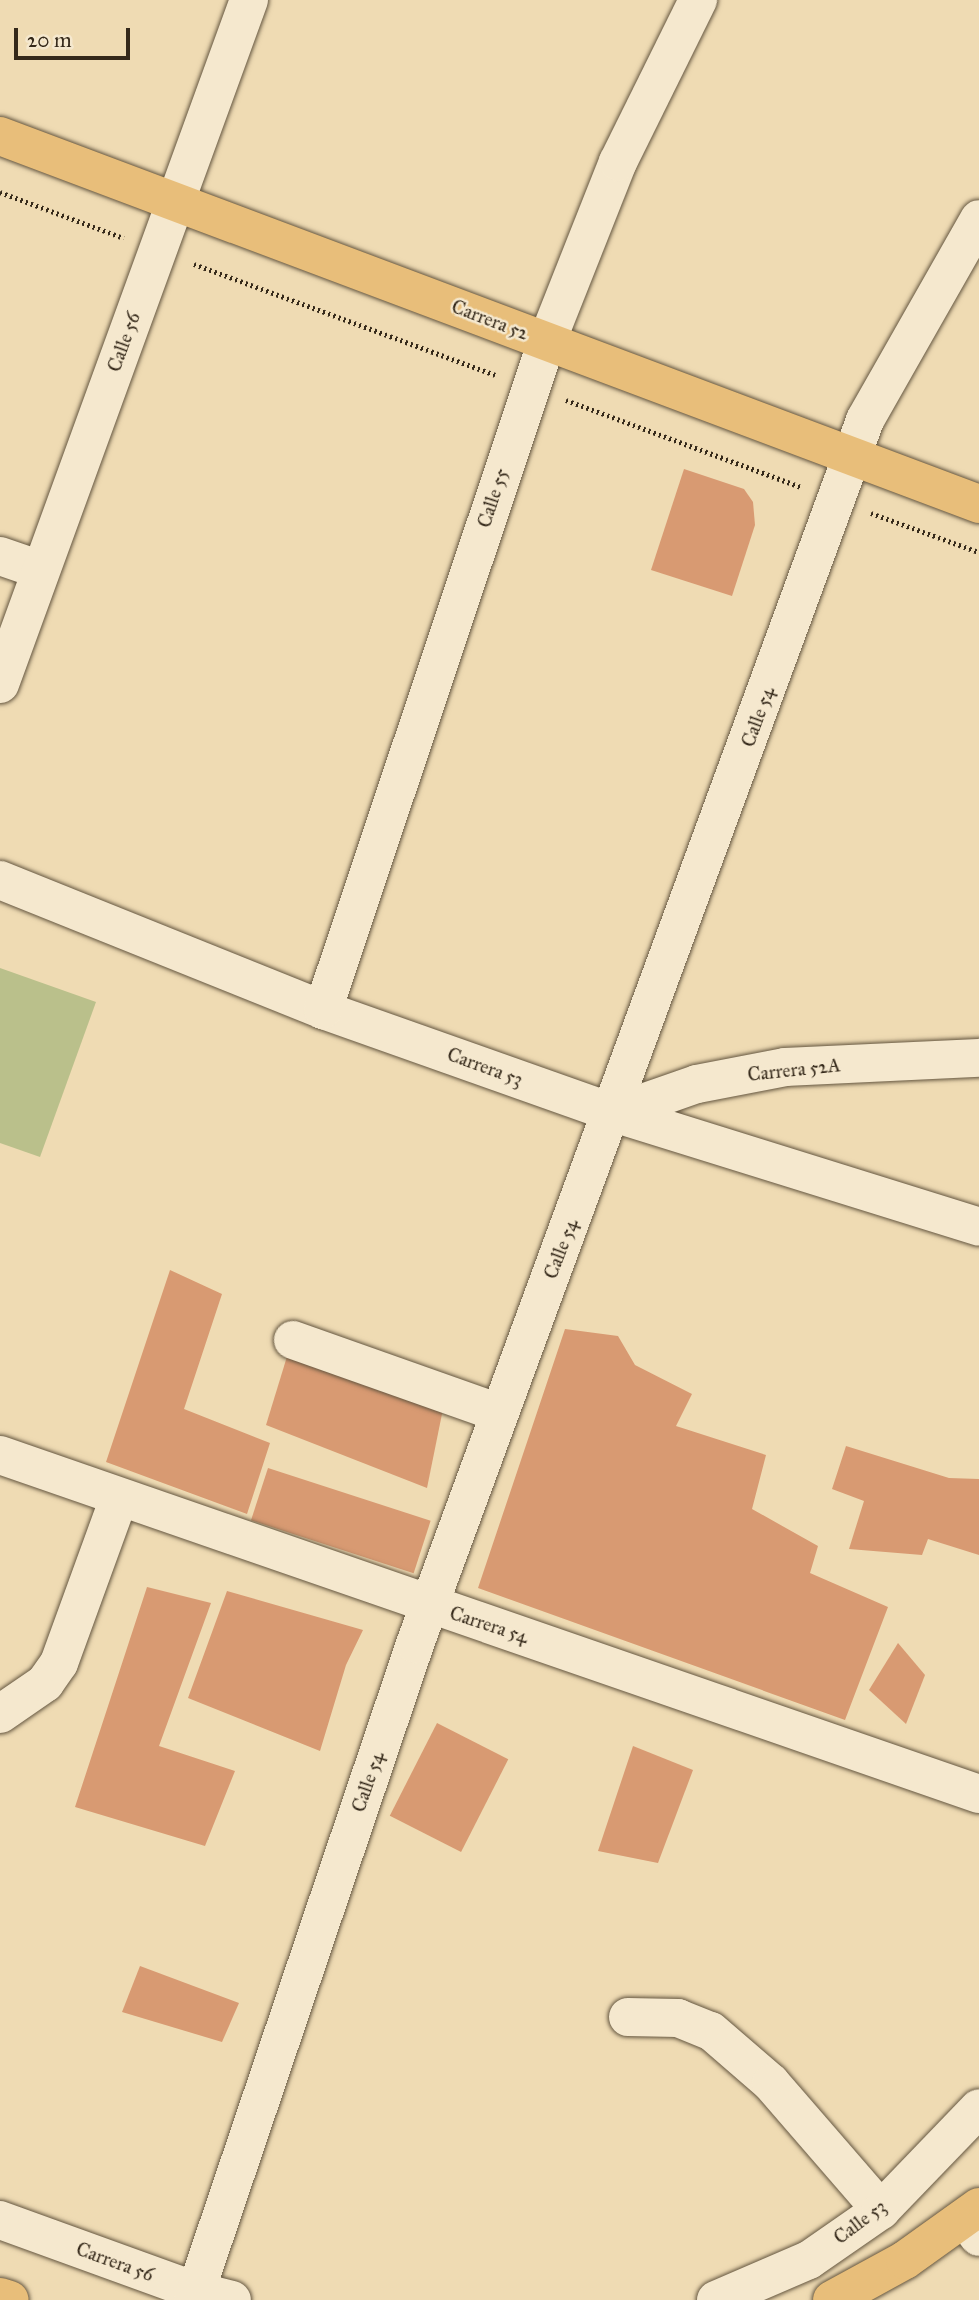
<!DOCTYPE html>
<style>
body{margin:0}
#map{position:relative;width:979px;height:2300px;overflow:hidden;background:#efdbb3;font-family:"IM FELL Great Primer",serif}
div>[style]{position:absolute}
.green>*{inset:0;background:#bac08b}
.building>*{inset:0;background:#d89a72;transform-origin:0 0}
.path>*{height:4.5px;margin-top:-2.25px;transform-origin:0;background:repeating-linear-gradient(90deg,#35291a 0 2px,transparent 0 5.5px)}
.roads{filter:drop-shadow(0 0 2px #645640) drop-shadow(0 0 2px #645640)}
.minor>*{height:38px;margin:-19px;padding:0 19px;transform-origin:19px;border-radius:19px;background:#f5e8ce}
.major>*{height:38px;margin:-19px;padding:0 19px;transform-origin:19px;border-radius:19px;background:#e8be7a}
span{translate:-50% -50%;white-space:nowrap;text-align:center;line-height:1.15;-webkit-text-stroke:5px #f5e8ce;paint-order:stroke}
.street-label{font-size:19px;color:#35291a}
.scale{position:absolute;left:14px;top:28px;width:116px;height:32px;box-sizing:border-box;border:4px solid #35291a;border-top:0;padding-left:9px;font-size:21px;line-height:24px;white-space:nowrap;color:#35291a;-webkit-text-stroke:5px #f5e8ce;paint-order:stroke}
</style>
<div id="map">
<div class="green">
<i style="clip-path:polygon(0 968px,96px 1002px,40px 1157px,0 1143px)"></i>
</div>
<div class="building">
<i style="clip-path:polygon(684px 469px,744px 489px,753px 502px,755px 525px,732px 596px,651px 570px)"></i>
<i style="clip-path:polygon(170px 1270px,222px 1294px,184px 1409px,270px 1443px,247px 1514px,106px 1462px)"></i>
<i style="clip-path:polygon(565px 1329px,618px 1336px,635px 1365px,692px 1394px,676px 1426px,766px 1455px,752px 1509px,818px 1546px,810px 1573px,888px 1607px,845px 1720px,478px 1588px)"></i>
<i style="clip-path:polygon(289px 1350px,445px 1399px,427px 1488px,266px 1425px)"></i>
<i style="clip-path:polygon(846px 1446px,949px 1478px,979px 1479px,979px 1555px,928px 1539px,922px 1555px,849px 1549px,864px 1501px,832px 1489px)"></i>
<i style="left:268px;top:1468px;width:171px;height:55px;rotate:18deg"></i>
<i style="clip-path:polygon(147px 1587px,211px 1603px,159px 1746px,235px 1771px,205px 1846px,75px 1807px)"></i>
<i style="clip-path:polygon(227px 1591px,363px 1630px,346px 1665px,320px 1751px,188px 1698px)"></i>
<i style="clip-path:polygon(898px 1643px,925px 1675px,906px 1724px,869px 1690px)"></i>
<i style="left:437px;top:1723px;width:80px;height:104px;rotate:27deg"></i>
<i style="clip-path:polygon(633px 1746px,693px 1770px,658px 1863px,598px 1851px)"></i>
<i style="clip-path:polygon(140px 1966px,239px 2003px,222px 2042px,122px 2012px)"></i>
</div>
<div class="path">
<i style="left:0;top:192px;width:132px;rotate:20.4deg"></i>
<i style="left:194px;top:264px;width:321px;rotate:20.2deg"></i>
<i style="left:566px;top:400px;width:251px;rotate:20.3deg"></i>
<i style="left:871px;top:513px;width:115px;rotate:19.9deg"></i>
</div>
<div class="roads">
<div class="minor">
<i style="left:0;top:556px;width:43px;rotate:18.9deg"></i>
<i style="left:0;top:684px;width:728px;rotate:-70deg"></i>
<i style="left:0;top:880px;width:348px;rotate:21.9deg"></i>
<i style="left:323px;top:1010px;width:309px;rotate:19.5deg"></i>
<i style="left:614px;top:1113px;width:382px;rotate:17.3deg"></i>
<i style="left:323px;top:1010px;width:706px;rotate:-71.49deg"></i>
<i style="left:547px;top:341px;width:193px;rotate:-68.4deg"></i>
<i style="left:618px;top:162px;width:181px;rotate:-63.7deg"></i>
<i style="left:614px;top:1113px;width:88px;rotate:-19.3deg"></i>
<i style="left:697px;top:1084px;width:90px;rotate:-10.9deg"></i>
<i style="left:785px;top:1067px;width:194px;rotate:-2.7deg"></i>
<i style="left:293px;top:1340px;width:219px;rotate:19.5deg"></i>
<i style="left:0;top:1455px;width:1036px;rotate:19.1deg"></i>
<i style="left:0;top:1714px;width:55px;rotate:-34.6deg"></i>
<i style="left:45px;top:1683px;width:24px;rotate:-55deg"></i>
<i style="left:59px;top:1663px;width:176px;rotate:-70deg"></i>
<i style="left:628px;top:2017px;width:50px;rotate:1.1deg"></i>
<i style="left:678px;top:2018px;width:35px;rotate:22deg"></i>
<i style="left:711px;top:2031px;width:79px;rotate:40.9deg"></i>
<i style="left:771px;top:2083px;width:168px;rotate:49.1deg"></i>
<i style="left:0;top:2220px;width:208px;rotate:19.9deg"></i>
<i style="left:196px;top:2291px;width:37px;rotate:14deg"></i>
<i style="left:966px;top:2220px;width:21px;rotate:53deg"></i>
<i style="left:193px;top:2300px;width:693px;rotate:-71.3deg"></i>
<i style="left:415px;top:1644px;width:1304px;rotate:-69.81deg"></i>
<i style="left:865px;top:420px;width:231px;rotate:-60.4deg"></i>
<i style="left:716px;top:2300px;width:101px;rotate:-23.3deg"></i>
<i style="left:809px;top:2260px;width:88px;rotate:-34.8deg"></i>
<i style="left:881px;top:2210px;width:141px;rotate:-46.1deg"></i>
</div>
<div class="major">
<i style="left:0;top:136px;width:1046px;rotate:20.6deg"></i>
<i style="left:0;top:2297px;width:10px;rotate:17deg"></i>
<i style="left:832px;top:2300px;width:83px;rotate:-28.7deg"></i>
<i style="left:905px;top:2260px;width:91px;rotate:-35.6deg"></i>
</div>
</div>
<div class="street-label">
<span style="left:490px;top:320px;rotate:21deg">Carrera 52</span>
<span style="left:124px;top:342px;rotate:-70deg">Calle 56</span>
<span style="left:493px;top:498px;rotate:-72deg">Calle 55</span>
<span style="left:758px;top:717px;rotate:-70deg">Calle 54</span>
<span style="left:485px;top:1067px;rotate:20deg">Carrera 53</span>
<span style="left:794px;top:1070px;rotate:-6deg">Carrera 52A</span>
<span style="left:561px;top:1249px;rotate:-69deg">Calle 54</span>
<span style="left:489px;top:1625px;rotate:18deg">Carrera 54</span>
<span style="left:368px;top:1782px;rotate:-71deg">Calle 54</span>
<span style="left:860px;top:2222px;rotate:-37deg">Calle 53</span>
<span style="left:115px;top:2262px;rotate:20deg">Carrera 56</span>
</div>
<div class="scale">20 m</div>
</div>
